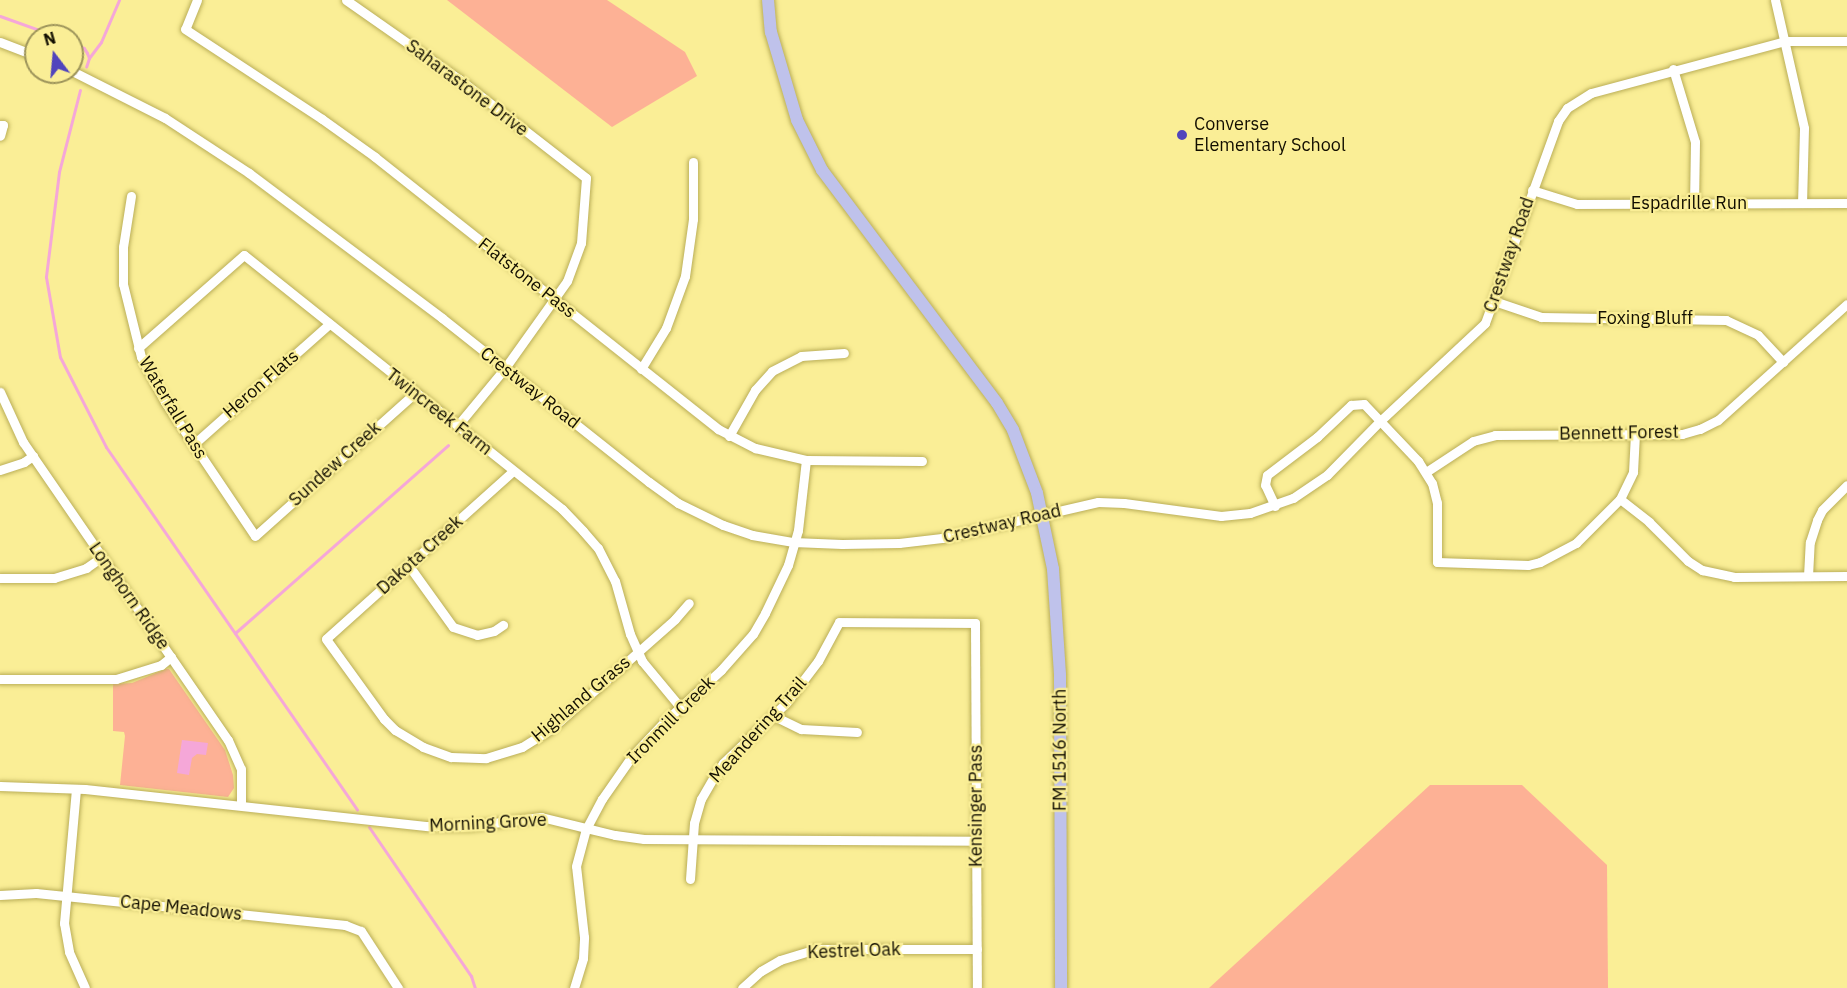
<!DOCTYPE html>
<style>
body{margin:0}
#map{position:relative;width:1847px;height:988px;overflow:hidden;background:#faee96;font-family:"IBM Plex Sans",sans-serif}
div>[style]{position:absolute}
.green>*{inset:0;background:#fdb195}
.water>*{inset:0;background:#f5a7d8}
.stream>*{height:3px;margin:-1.5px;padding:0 1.5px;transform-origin:1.5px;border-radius:1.5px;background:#f5a7d8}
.roads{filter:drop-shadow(0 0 2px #baae58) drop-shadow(0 0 2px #baae58)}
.minor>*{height:9px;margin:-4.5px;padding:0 4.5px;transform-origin:4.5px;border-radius:4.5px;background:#fff}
.major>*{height:12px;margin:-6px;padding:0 6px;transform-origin:6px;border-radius:6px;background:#bfc2eb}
.dots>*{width:16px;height:16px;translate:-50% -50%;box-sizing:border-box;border:3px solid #faee96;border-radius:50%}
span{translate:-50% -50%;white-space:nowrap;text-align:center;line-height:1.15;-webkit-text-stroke:4.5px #faee96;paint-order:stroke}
.street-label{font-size:18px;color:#120e00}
.poi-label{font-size:18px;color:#120e00}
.left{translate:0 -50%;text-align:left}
.north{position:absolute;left:24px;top:24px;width:60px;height:60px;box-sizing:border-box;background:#faee96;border:2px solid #9d945a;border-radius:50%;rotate:344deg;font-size:16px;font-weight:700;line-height:24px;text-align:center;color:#120e00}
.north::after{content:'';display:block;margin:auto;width:21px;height:27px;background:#5145bc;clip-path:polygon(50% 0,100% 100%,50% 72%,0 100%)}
</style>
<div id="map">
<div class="green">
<i style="clip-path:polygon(447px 0,607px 0,685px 52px,697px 76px,612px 127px)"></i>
<i style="clip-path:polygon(166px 669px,169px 669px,225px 750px,233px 775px,234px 788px,228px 797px,120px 785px,125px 736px,124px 732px,113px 731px,113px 684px,132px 683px)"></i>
<i style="clip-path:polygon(1430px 785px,1522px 785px,1607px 865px,1608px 988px,1209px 988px)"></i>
</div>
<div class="water">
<i style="clip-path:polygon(182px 740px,208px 743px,206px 755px,197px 754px,192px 758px,189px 775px,177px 773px)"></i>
</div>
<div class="stream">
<i style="left:0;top:16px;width:59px;rotate:19.7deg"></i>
<i style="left:72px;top:42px;width:13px;rotate:27deg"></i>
<i style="left:84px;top:48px;width:6px;rotate:59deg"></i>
<i style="left:87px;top:53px;width:5px;rotate:68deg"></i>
<i style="left:89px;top:58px;width:9px;rotate:108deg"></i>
<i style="left:89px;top:58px;width:20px;rotate:-53deg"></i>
<i style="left:101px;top:42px;width:46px;rotate:-66.8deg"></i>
<i style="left:80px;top:90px;width:85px;rotate:104.4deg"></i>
<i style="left:59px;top:172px;width:106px;rotate:97.1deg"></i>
<i style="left:46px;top:277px;width:81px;rotate:80.1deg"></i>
<i style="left:60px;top:357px;width:101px;rotate:62.9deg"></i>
<i style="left:106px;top:447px;width:441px;rotate:55.3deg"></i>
<i style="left:235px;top:633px;width:284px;rotate:-41.4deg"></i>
<i style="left:369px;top:827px;width:181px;rotate:55.6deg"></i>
<i style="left:471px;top:976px;width:13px;rotate:72deg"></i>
</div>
<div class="roads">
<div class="minor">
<i style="left:197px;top:0;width:31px;rotate:112deg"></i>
<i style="left:185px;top:29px;width:164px;rotate:33.3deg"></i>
<i style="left:322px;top:119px;width:65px;rotate:35.6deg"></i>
<i style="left:375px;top:157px;width:438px;rotate:38.4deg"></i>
<i style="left:718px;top:429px;width:42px;rotate:27.2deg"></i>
<i style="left:755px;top:448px;width:52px;rotate:13.2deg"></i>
<i style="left:806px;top:460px;width:116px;rotate:0.5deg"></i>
<i style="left:346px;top:0;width:138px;rotate:35deg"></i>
<i style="left:459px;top:79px;width:161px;rotate:37.9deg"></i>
<i style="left:586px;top:178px;width:65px;rotate:94.4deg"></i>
<i style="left:581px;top:243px;width:40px;rotate:110.2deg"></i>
<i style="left:567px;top:281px;width:107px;rotate:125.5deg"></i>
<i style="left:505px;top:368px;width:75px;rotate:129.6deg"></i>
<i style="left:1775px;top:0;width:131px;rotate:77.2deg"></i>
<i style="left:1804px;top:128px;width:75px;rotate:91.5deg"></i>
<i style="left:0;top:42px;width:39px;rotate:21deg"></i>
<i style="left:1673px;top:69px;width:76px;rotate:73.2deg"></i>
<i style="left:1695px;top:142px;width:62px;rotate:90.9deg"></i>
<i style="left:72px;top:71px;width:104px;rotate:26.8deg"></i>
<i style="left:165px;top:118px;width:100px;rotate:33.2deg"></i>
<i style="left:249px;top:173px;width:241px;rotate:36.9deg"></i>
<i style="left:442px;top:318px;width:264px;rotate:38.4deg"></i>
<i style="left:649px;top:482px;width:36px;rotate:36deg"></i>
<i style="left:678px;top:503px;width:50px;rotate:26.1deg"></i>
<i style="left:723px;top:525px;width:31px;rotate:19deg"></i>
<i style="left:752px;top:535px;width:42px;rotate:9.7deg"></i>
<i style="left:793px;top:542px;width:49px;rotate:2.3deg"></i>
<i style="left:842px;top:544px;width:57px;rotate:-1deg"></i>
<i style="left:899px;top:543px;width:43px;rotate:-6.6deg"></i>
<i style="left:942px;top:538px;width:160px;rotate:-13deg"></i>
<i style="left:1098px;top:502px;width:26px;rotate:2deg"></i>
<i style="left:1124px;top:503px;width:98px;rotate:7.6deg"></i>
<i style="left:1221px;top:516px;width:29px;rotate:-6deg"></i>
<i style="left:1250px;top:513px;width:46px;rotate:-19.2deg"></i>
<i style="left:1293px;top:498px;width:41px;rotate:-34.1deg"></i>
<i style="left:1327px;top:475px;width:74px;rotate:-45.5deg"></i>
<i style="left:1379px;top:422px;width:145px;rotate:-43deg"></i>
<i style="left:1485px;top:323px;width:215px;rotate:-70.1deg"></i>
<i style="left:1558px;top:121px;width:16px;rotate:-55deg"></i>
<i style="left:1567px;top:108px;width:28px;rotate:-32deg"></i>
<i style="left:1591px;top:93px;width:201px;rotate:-15deg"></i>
<i style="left:1785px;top:41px;width:62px"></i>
<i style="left:0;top:125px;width:3px"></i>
<i style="left:3px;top:125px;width:11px;rotate:105deg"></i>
<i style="left:1532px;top:190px;width:47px;rotate:17.3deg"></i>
<i style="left:1577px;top:204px;width:270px;rotate:-0.2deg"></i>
<i style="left:131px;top:196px;width:52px;rotate:98.9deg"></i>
<i style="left:123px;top:247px;width:37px;rotate:90deg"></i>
<i style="left:123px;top:284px;width:75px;rotate:76.1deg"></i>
<i style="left:141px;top:357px;width:51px;rotate:61.9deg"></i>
<i style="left:165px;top:402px;width:161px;rotate:56.1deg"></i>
<i style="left:255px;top:536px;width:215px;rotate:-41.8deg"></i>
<i style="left:1494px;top:301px;width:50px;rotate:18.8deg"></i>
<i style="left:1541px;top:317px;width:185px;rotate:0.9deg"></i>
<i style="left:1726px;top:320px;width:35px;rotate:25deg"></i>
<i style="left:1758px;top:335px;width:37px;rotate:47deg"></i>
<i style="left:138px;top:348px;width:141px;rotate:-41.3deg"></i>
<i style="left:244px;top:255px;width:407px;rotate:38.6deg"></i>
<i style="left:562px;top:509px;width:30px;rotate:46deg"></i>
<i style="left:583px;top:531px;width:23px;rotate:49deg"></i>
<i style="left:598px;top:548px;width:37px;rotate:63deg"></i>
<i style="left:615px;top:581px;width:55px;rotate:74.2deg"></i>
<i style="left:630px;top:634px;width:30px;rotate:66deg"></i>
<i style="left:642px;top:661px;width:60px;rotate:50.4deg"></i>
<i style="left:641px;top:369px;width:48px;rotate:-58.6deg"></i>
<i style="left:666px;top:328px;width:55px;rotate:-69.9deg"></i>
<i style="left:685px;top:276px;width:58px;rotate:-82deg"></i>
<i style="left:693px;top:219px;width:57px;rotate:-90deg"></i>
<i style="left:0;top:392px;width:55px;rotate:65.3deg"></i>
<i style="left:23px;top:442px;width:362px;rotate:55.5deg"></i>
<i style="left:228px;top:740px;width:32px;rotate:66deg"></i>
<i style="left:241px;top:769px;width:36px;rotate:90deg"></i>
<i style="left:729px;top:436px;width:53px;rotate:-60.5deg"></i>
<i style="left:755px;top:390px;width:25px;rotate:-48deg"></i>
<i style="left:772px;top:371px;width:33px;rotate:-27deg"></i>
<i style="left:801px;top:356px;width:43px;rotate:-4deg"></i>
<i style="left:194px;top:444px;width:181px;rotate:-41.6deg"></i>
<i style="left:0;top:470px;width:25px;rotate:-18deg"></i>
<i style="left:24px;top:462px;width:11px;rotate:-34deg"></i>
<i style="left:513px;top:471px;width:251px;rotate:138.1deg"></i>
<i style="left:326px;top:639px;width:99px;rotate:54.1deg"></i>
<i style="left:384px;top:719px;width:16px;rotate:45deg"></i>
<i style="left:395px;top:730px;width:33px;rotate:31deg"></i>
<i style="left:423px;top:747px;width:30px;rotate:20deg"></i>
<i style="left:451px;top:757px;width:35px;rotate:2deg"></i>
<i style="left:486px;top:758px;width:38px;rotate:-17deg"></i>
<i style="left:522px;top:747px;width:36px;rotate:-32deg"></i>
<i style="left:552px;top:728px;width:164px;rotate:-41.5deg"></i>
<i style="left:675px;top:619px;width:21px;rotate:-49deg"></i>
<i style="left:1426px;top:472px;width:56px;rotate:-33.4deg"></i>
<i style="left:1473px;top:441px;width:23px;rotate:-15deg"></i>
<i style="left:1495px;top:435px;width:187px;rotate:-0.3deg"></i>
<i style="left:1682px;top:434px;width:19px;rotate:-16deg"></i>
<i style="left:1700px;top:429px;width:20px;rotate:-27deg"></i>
<i style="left:1718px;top:420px;width:173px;rotate:-42deg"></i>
<i style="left:1620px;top:499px;width:37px;rotate:38deg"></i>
<i style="left:1649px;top:522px;width:55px;rotate:45deg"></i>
<i style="left:1688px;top:561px;width:17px;rotate:33deg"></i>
<i style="left:1702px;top:570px;width:33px;rotate:12deg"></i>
<i style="left:1734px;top:577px;width:113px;rotate:-0.5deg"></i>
<i style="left:1275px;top:506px;width:23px;rotate:-115deg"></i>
<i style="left:1265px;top:485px;width:10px;rotate:-79deg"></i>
<i style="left:1267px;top:475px;width:63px;rotate:-37.2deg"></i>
<i style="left:1317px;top:437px;width:47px;rotate:-43.3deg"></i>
<i style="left:1351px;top:405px;width:13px;rotate:-4deg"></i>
<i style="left:1364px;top:404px;width:79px;rotate:46.5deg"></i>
<i style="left:1418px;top:461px;width:26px;rotate:58deg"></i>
<i style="left:1432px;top:483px;width:21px;rotate:76deg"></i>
<i style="left:1437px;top:503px;width:59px;rotate:90deg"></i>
<i style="left:1437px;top:562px;width:91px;rotate:1.9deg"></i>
<i style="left:1528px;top:565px;width:12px;rotate:-14deg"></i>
<i style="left:1540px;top:562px;width:41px;rotate:-27.8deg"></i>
<i style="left:1576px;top:543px;width:62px;rotate:-45deg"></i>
<i style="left:1620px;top:499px;width:30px;rotate:-64deg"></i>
<i style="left:1633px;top:472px;width:39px;rotate:-87deg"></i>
<i style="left:409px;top:566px;width:75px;rotate:54.2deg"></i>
<i style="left:453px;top:627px;width:25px;rotate:18deg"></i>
<i style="left:477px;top:635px;width:17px;rotate:-13deg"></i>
<i style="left:494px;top:631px;width:11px;rotate:-34deg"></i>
<i style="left:1808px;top:576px;width:34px;rotate:-87deg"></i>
<i style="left:1810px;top:542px;width:23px;rotate:-72deg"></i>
<i style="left:1817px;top:520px;width:11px;rotate:-63deg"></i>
<i style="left:1822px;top:510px;width:35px;rotate:-45deg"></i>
<i style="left:0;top:578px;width:54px"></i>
<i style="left:54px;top:578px;width:34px;rotate:-17deg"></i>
<i style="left:86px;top:568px;width:19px;rotate:-35deg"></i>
<i style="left:0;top:679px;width:116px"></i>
<i style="left:116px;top:679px;width:47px;rotate:-17.3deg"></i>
<i style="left:161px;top:665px;width:13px;rotate:-39deg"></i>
<i style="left:774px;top:716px;width:30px;rotate:26deg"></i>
<i style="left:801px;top:729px;width:56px;rotate:3.1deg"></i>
<i style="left:0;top:786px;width:85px;rotate:2deg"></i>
<i style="left:85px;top:789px;width:345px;rotate:6.2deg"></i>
<i style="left:428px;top:826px;width:41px"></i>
<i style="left:469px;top:826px;width:73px;rotate:-7.1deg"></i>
<i style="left:541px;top:817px;width:76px;rotate:13.7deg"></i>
<i style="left:615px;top:835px;width:29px;rotate:8deg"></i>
<i style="left:644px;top:839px;width:332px;rotate:0.3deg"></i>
<i style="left:76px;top:789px;width:135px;rotate:95.1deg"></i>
<i style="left:64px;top:923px;width:29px;rotate:80deg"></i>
<i style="left:69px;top:952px;width:39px;rotate:66deg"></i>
<i style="left:690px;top:879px;width:56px;rotate:-85.9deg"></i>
<i style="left:694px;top:823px;width:25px;rotate:-74deg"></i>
<i style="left:701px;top:799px;width:24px;rotate:-60deg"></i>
<i style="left:713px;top:778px;width:18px;rotate:-56deg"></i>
<i style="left:723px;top:763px;width:87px;rotate:-43.6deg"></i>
<i style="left:786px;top:703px;width:53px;rotate:-52.7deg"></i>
<i style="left:818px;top:661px;width:44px;rotate:-61.7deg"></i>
<i style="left:839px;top:622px;width:136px;rotate:0.4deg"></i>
<i style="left:975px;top:623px;width:365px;rotate:89.7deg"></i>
<i style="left:0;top:895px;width:36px;rotate:-3deg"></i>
<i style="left:36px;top:893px;width:311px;rotate:5.9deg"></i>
<i style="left:345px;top:925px;width:17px;rotate:21deg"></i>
<i style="left:361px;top:931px;width:68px;rotate:57deg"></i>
<i style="left:574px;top:988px;width:31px;rotate:-73deg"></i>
<i style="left:583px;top:958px;width:21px;rotate:-87deg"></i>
<i style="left:584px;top:937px;width:71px;rotate:-96.4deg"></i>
<i style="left:576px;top:866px;width:38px;rotate:-75deg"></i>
<i style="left:586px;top:829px;width:34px;rotate:-62deg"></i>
<i style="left:602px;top:799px;width:52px;rotate:-55.1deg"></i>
<i style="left:632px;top:756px;width:48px;rotate:-46.7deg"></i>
<i style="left:665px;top:721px;width:76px;rotate:-42.3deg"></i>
<i style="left:721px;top:670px;width:48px;rotate:-48.4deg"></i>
<i style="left:753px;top:634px;width:24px;rotate:-60deg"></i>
<i style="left:765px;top:613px;width:53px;rotate:-64.4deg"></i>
<i style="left:788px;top:565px;width:36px;rotate:-74deg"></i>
<i style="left:798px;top:530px;width:70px;rotate:-83.5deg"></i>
<i style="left:742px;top:988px;width:25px;rotate:-42deg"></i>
<i style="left:761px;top:971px;width:22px;rotate:-30deg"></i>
<i style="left:780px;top:960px;width:37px;rotate:-17deg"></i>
<i style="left:815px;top:949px;width:162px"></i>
</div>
<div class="major">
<i style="left:768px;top:0;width:32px;rotate:85deg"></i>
<i style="left:771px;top:32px;width:92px;rotate:73.5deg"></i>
<i style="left:797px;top:120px;width:56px;rotate:63.4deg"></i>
<i style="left:822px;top:170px;width:291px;rotate:53.1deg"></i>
<i style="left:997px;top:403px;width:31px;rotate:59deg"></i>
<i style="left:1013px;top:430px;width:67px;rotate:69.1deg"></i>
<i style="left:1037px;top:493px;width:78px;rotate:78.1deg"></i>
<i style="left:1053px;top:569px;width:106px;rotate:86.2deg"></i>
<i style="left:1060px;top:675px;width:313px;rotate:89.8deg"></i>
</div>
</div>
<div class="dots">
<i style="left:1182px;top:135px;background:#5145bc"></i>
</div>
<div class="street-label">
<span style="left:467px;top:88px;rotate:37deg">Saharastone Drive</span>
<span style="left:1689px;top:203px">Espadrille Run</span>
<span style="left:1509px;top:255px;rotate:-71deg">Crestway Road</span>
<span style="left:527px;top:278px;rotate:38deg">Flatstone Pass</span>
<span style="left:1645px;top:318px">Foxing Bluff</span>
<span style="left:261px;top:384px;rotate:-41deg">Heron Flats</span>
<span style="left:530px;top:388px;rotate:38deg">Crestway Road</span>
<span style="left:173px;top:408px;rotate:59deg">Waterfall Pass</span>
<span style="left:439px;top:412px;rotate:38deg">Twincreek Farm</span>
<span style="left:1619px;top:433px;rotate:-1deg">Bennett Forest</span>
<span style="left:335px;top:464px;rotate:-42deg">Sundew Creek</span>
<span style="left:1002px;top:524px;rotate:-13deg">Crestway Road</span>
<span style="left:420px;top:555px;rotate:-42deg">Dakota Creek</span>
<span style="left:129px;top:596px;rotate:55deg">Longhorn Ridge</span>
<span style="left:581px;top:699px;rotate:-40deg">Highland Grass</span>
<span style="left:671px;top:720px;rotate:-45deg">Ironmill Creek</span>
<span style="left:758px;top:730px;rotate:-48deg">Meandering Trail</span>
<span style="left:1060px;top:750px;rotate:-90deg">FM 1516 North</span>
<span style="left:976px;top:806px;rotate:-90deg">Kensinger Pass</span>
<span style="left:488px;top:823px;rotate:-3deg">Morning Grove</span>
<span style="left:181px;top:908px;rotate:6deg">Cape Meadows</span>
<span style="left:854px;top:951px;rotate:-2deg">Kestrel Oak</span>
</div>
<div class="poi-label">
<span class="left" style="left:1194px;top:135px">Converse<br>Elementary School</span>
</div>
<div class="north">N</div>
</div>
